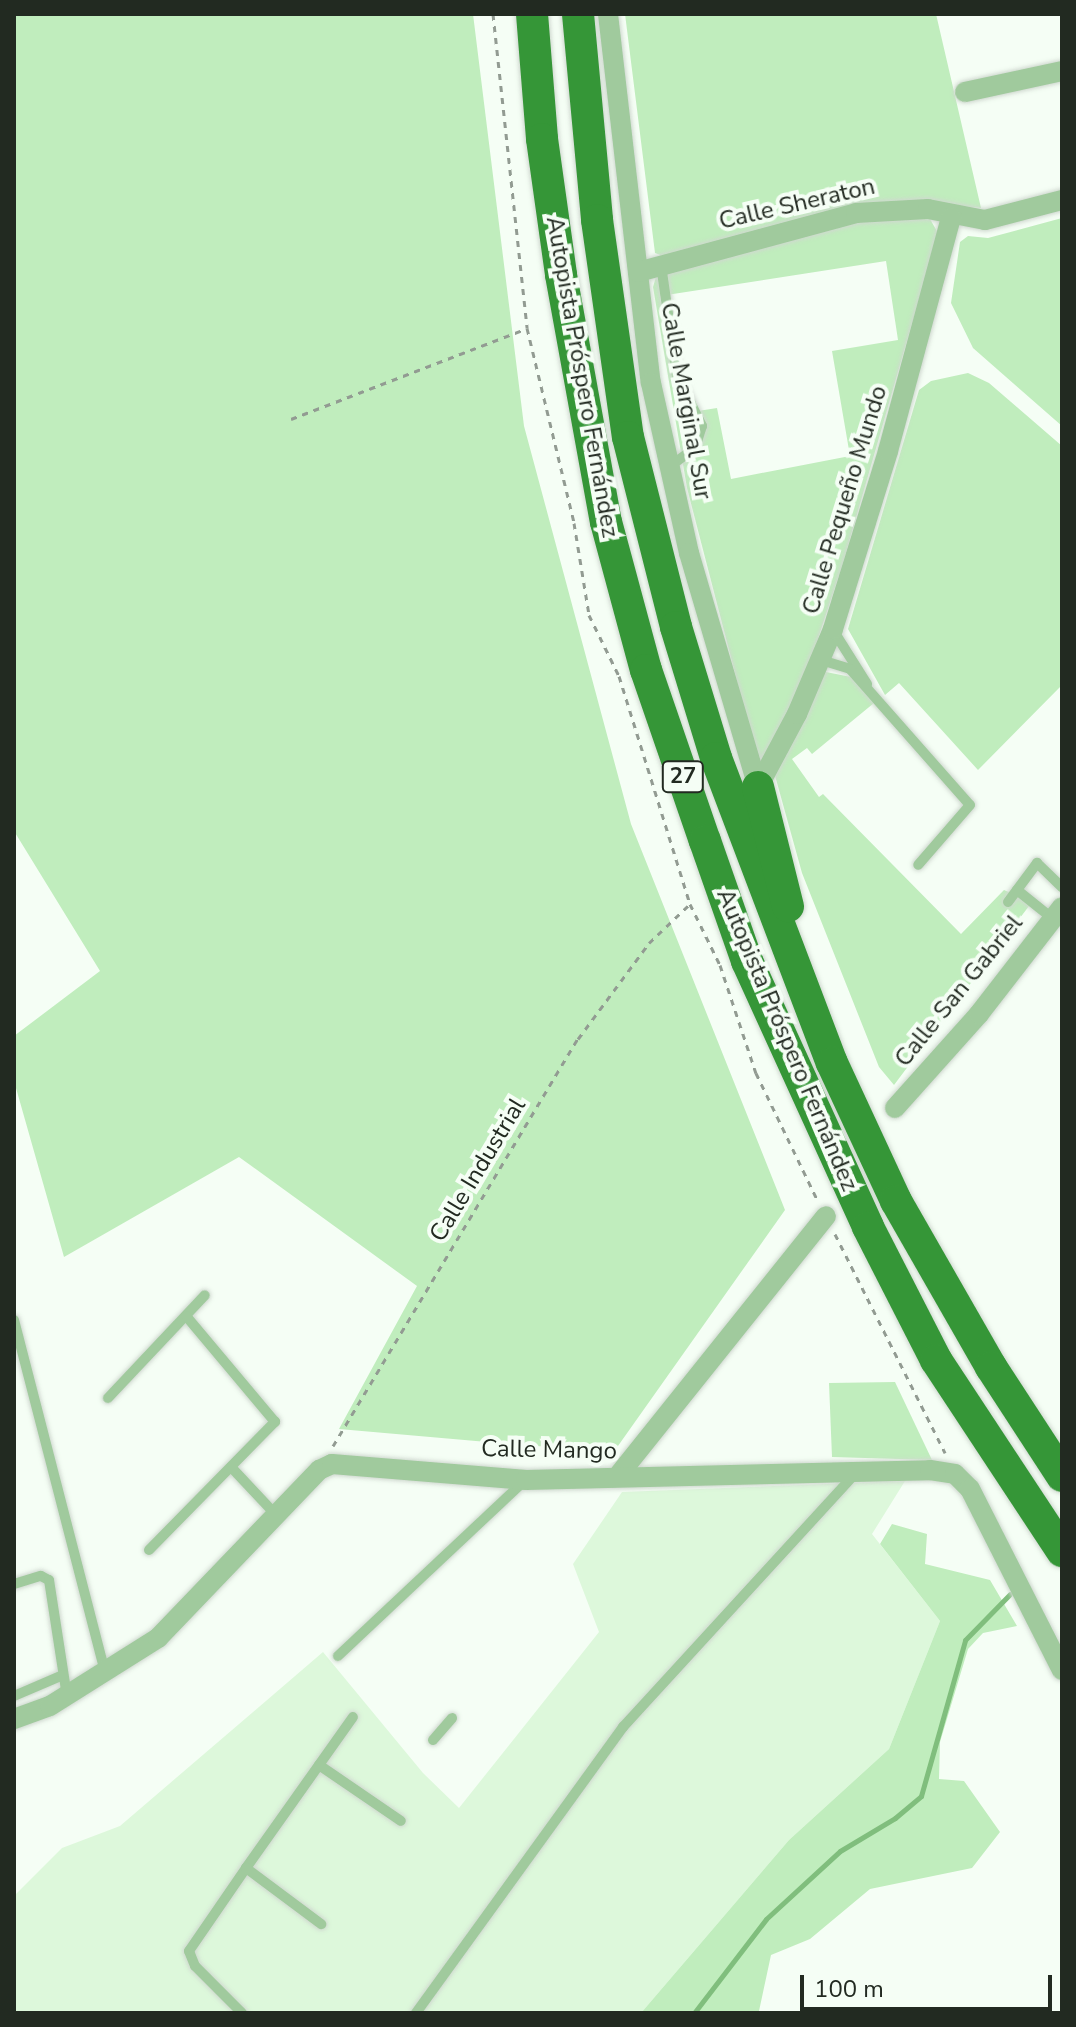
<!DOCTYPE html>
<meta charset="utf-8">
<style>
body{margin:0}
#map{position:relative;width:1076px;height:2027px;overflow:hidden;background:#f5fef5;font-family:"Nunito Sans",sans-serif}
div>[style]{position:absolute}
.built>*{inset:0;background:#ddf8db}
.green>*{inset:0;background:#c0edbd}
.stream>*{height:5px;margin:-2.5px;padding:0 2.5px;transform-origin:2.5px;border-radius:2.5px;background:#80be7d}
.path>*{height:3px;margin-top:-1.5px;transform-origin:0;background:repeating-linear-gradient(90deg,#929b92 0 6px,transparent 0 12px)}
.roads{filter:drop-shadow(0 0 2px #cfd8cf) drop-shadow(0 0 2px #cfd8cf)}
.service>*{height:10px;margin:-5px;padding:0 5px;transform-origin:5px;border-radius:5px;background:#a0ca9d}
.minor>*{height:20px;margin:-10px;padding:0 10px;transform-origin:10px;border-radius:10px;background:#a0ca9d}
.trunk>*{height:32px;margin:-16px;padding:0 16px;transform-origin:16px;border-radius:16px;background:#359637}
span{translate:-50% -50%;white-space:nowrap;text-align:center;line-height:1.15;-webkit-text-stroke:8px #f5fef5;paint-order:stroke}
.shield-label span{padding:2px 6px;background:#f5fef5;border:2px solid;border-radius:6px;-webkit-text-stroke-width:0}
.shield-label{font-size:22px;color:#222a21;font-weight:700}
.street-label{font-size:24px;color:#222a21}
.frame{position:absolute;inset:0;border:16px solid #222a21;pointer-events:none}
.scale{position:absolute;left:800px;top:1975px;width:252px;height:36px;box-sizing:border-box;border:4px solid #222a21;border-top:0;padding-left:10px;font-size:24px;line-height:28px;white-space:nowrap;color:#222a21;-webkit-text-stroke:6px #f5fef5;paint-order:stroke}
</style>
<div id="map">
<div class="built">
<i style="clip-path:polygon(905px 1481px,872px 1534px,940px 1621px,889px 1749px,789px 1840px,641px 2013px,14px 2013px,14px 1896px,62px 1848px,120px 1826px,323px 1652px,423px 1773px,459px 1808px,599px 1632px,573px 1564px,622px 1492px)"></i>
</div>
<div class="green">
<i style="clip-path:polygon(14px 14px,473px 14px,524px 426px,631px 824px,785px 1210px,613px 1453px,339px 1429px,417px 1286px,239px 1157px,64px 1257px,14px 1081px,14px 1036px,100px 971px,14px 831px)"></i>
<i style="clip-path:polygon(625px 14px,936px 14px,981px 208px,921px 202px,663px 256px,655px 253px)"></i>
<i style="clip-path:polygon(evenodd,914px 216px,930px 219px,938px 233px,843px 563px,802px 687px,767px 757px,758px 762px,687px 488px,653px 287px,656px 277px,843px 223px,914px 216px,886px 261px,898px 340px,832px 351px,850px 456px,731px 479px,717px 408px,679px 414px,660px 296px,886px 261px)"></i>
<i style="clip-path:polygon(1062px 218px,1062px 426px,973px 348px,951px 303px,960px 242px,968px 236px,988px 238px)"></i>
<i style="clip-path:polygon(968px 373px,989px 383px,1062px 446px,1062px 685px,978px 770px,899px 683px,885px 695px,848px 629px,919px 390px,931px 381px)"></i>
<i style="clip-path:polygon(821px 671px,851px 677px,874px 703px,812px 754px,807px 748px,792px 759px,819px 797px,823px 794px,961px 934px,1004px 890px,1032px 902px,894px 1085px,879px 1067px,802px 873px,774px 772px)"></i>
<i style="clip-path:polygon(895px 1382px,932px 1460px,832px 1457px,829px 1383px)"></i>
<i style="clip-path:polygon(892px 1524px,927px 1534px,925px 1564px,990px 1580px,1017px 1626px,983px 1633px,968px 1649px,940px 1742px,939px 1779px,964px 1781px,1000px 1832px,972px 1868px,870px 1889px,810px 1939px,771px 1955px,759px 2011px,641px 2013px,789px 1840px,889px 1749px,940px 1621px,880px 1544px)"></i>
</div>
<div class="stream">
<i style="left:694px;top:2013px;width:118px;rotate:-52.5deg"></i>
<i style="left:766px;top:1919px;width:100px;rotate:-42.6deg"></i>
<i style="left:840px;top:1851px;width:64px;rotate:-31deg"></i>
<i style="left:895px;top:1818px;width:34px;rotate:-40deg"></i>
<i style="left:921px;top:1796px;width:162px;rotate:-74.2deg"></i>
<i style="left:965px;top:1640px;width:64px;rotate:-45.6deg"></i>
</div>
<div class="path">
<i style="left:493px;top:14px;width:316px;rotate:83.8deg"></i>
<i style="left:527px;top:328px;width:201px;rotate:76.4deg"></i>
<i style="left:574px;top:523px;width:93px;rotate:80.7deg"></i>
<i style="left:589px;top:615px;width:68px;rotate:63.8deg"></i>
<i style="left:619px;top:676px;width:239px;rotate:72.7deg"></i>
<i style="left:690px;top:904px;width:68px;rotate:63.8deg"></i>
<i style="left:720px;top:965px;width:114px;rotate:71.6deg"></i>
<i style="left:756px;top:1073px;width:140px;rotate:64.2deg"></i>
<i style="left:291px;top:419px;width:252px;rotate:-21deg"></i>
<i style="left:835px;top:1234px;width:245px;rotate:63.3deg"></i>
<i style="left:333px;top:1446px;width:475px;rotate:-59deg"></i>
<i style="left:578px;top:1039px;width:119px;rotate:-53.5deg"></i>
<i style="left:649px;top:943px;width:57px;rotate:-43.6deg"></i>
</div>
<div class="roads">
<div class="service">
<i style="left:661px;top:265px;width:112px;rotate:81.8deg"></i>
<i style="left:677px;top:376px;width:56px;rotate:63.4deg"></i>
<i style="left:702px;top:426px;width:23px;rotate:108deg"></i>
<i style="left:695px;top:448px;width:31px;rotate:144deg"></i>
<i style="left:833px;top:630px;width:64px;rotate:57.8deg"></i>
<i style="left:821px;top:660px;width:30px;rotate:17deg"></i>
<i style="left:850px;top:669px;width:181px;rotate:48.6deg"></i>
<i style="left:970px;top:805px;width:79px;rotate:130.9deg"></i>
<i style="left:1017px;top:890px;width:45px;rotate:38.7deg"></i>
<i style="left:1008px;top:902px;width:49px;rotate:-53.4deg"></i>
<i style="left:1037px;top:863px;width:35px;rotate:44deg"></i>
<i style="left:14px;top:1320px;width:364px;rotate:75.5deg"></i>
<i style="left:108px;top:1398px;width:141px;rotate:-46.7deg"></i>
<i style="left:231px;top:1467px;width:66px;rotate:46.8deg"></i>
<i style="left:149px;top:1550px;width:180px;rotate:-45.5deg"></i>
<i style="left:275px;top:1422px;width:138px;rotate:-130deg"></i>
<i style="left:14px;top:1584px;width:28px;rotate:-17deg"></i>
<i style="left:41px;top:1576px;width:9px;rotate:27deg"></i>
<i style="left:49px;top:1580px;width:117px;rotate:81.2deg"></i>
<i style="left:338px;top:1656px;width:254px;rotate:-43.2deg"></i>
<i style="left:14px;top:1696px;width:53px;rotate:-23.2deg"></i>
<i style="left:433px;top:1740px;width:29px;rotate:-49deg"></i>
<i style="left:319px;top:1765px;width:99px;rotate:34.3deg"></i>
<i style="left:246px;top:1868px;width:185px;rotate:-54.7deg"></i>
<i style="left:242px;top:2013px;width:66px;rotate:-135deg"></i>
<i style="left:195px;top:1966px;width:16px;rotate:-112deg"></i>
<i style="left:189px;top:1951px;width:101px;rotate:-55.5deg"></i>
<i style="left:246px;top:1868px;width:94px;rotate:36.7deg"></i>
<i style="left:416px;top:2013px;width:353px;rotate:-54.1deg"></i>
<i style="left:623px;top:1727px;width:345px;rotate:-47.5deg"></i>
</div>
<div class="minor">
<i style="left:608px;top:14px;width:371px;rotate:83.4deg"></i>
<i style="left:651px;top:383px;width:174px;rotate:77.4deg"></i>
<i style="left:689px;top:553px;width:244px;rotate:73.6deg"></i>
<i style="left:965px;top:92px;width:99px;rotate:-12.2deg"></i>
<i style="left:638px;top:272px;width:226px;rotate:-15.1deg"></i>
<i style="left:856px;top:213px;width:72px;rotate:-3.2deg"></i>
<i style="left:928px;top:209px;width:58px;rotate:10.9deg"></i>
<i style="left:985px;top:220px;width:80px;rotate:-14.6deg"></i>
<i style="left:758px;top:787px;width:83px;rotate:-61.9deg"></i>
<i style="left:797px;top:714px;width:92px;rotate:-67deg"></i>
<i style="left:833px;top:629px;width:186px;rotate:-72.8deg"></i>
<i style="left:888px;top:451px;width:242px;rotate:-74.9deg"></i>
<i style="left:895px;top:1108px;width:126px;rotate:-48.2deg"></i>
<i style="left:979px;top:1014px;width:135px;rotate:-52.2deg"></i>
<i style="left:617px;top:1477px;width:334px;rotate:-51.3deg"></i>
<i style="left:14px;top:1719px;width:38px;rotate:-20deg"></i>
<i style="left:50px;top:1706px;width:128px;rotate:-32.2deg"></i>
<i style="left:158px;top:1638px;width:233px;rotate:-46.2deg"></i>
<i style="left:319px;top:1470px;width:14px;rotate:-25deg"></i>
<i style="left:332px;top:1464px;width:195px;rotate:4.7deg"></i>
<i style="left:526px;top:1480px;width:404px;rotate:-1.4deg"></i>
<i style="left:930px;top:1470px;width:25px;rotate:9deg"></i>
<i style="left:955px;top:1474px;width:21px;rotate:45deg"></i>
<i style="left:970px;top:1489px;width:203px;rotate:63.1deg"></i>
</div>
<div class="trunk">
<i style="left:532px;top:14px;width:125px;rotate:85.4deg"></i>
<i style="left:542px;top:139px;width:137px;rotate:82deg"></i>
<i style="left:561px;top:275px;width:251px;rotate:79.7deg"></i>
<i style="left:606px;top:522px;width:153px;rotate:74.9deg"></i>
<i style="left:646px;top:670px;width:181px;rotate:71deg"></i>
<i style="left:705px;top:841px;width:127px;rotate:70.7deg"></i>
<i style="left:747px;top:961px;width:292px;rotate:65.5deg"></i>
<i style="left:868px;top:1227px;width:149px;rotate:62.9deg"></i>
<i style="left:936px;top:1360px;width:229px;rotate:56.6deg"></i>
<i style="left:578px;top:14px;width:207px;rotate:84.7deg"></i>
<i style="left:597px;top:220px;width:219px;rotate:81.9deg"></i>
<i style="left:628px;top:437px;width:196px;rotate:75.8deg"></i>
<i style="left:676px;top:627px;width:137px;rotate:73deg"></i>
<i style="left:716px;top:758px;width:326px;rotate:69.2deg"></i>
<i style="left:832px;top:1063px;width:152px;rotate:65.1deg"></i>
<i style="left:896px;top:1201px;width:191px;rotate:60.2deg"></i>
<i style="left:991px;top:1367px;width:130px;rotate:56.9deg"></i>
<i style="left:758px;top:787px;width:123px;rotate:75.9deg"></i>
</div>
</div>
<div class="shield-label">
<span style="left:683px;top:777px">27</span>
</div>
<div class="street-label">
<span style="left:797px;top:204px;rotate:-13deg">Calle Sheraton</span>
<span style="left:582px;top:377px;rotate:80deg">Autopista Próspero Fernández</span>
<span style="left:686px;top:401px;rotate:80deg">Calle Marginal Sur</span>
<span style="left:845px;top:500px;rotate:-73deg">Calle Pequeño Mundo</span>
<span style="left:959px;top:991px;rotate:-51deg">Calle San Gabriel</span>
<span style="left:787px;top:1040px;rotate:67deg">Autopista Próspero Fernández</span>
<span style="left:478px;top:1170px;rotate:-59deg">Calle Industrial</span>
<span style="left:549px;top:1450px;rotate:1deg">Calle Mango</span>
</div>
<div class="frame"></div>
<div class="scale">100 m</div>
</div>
